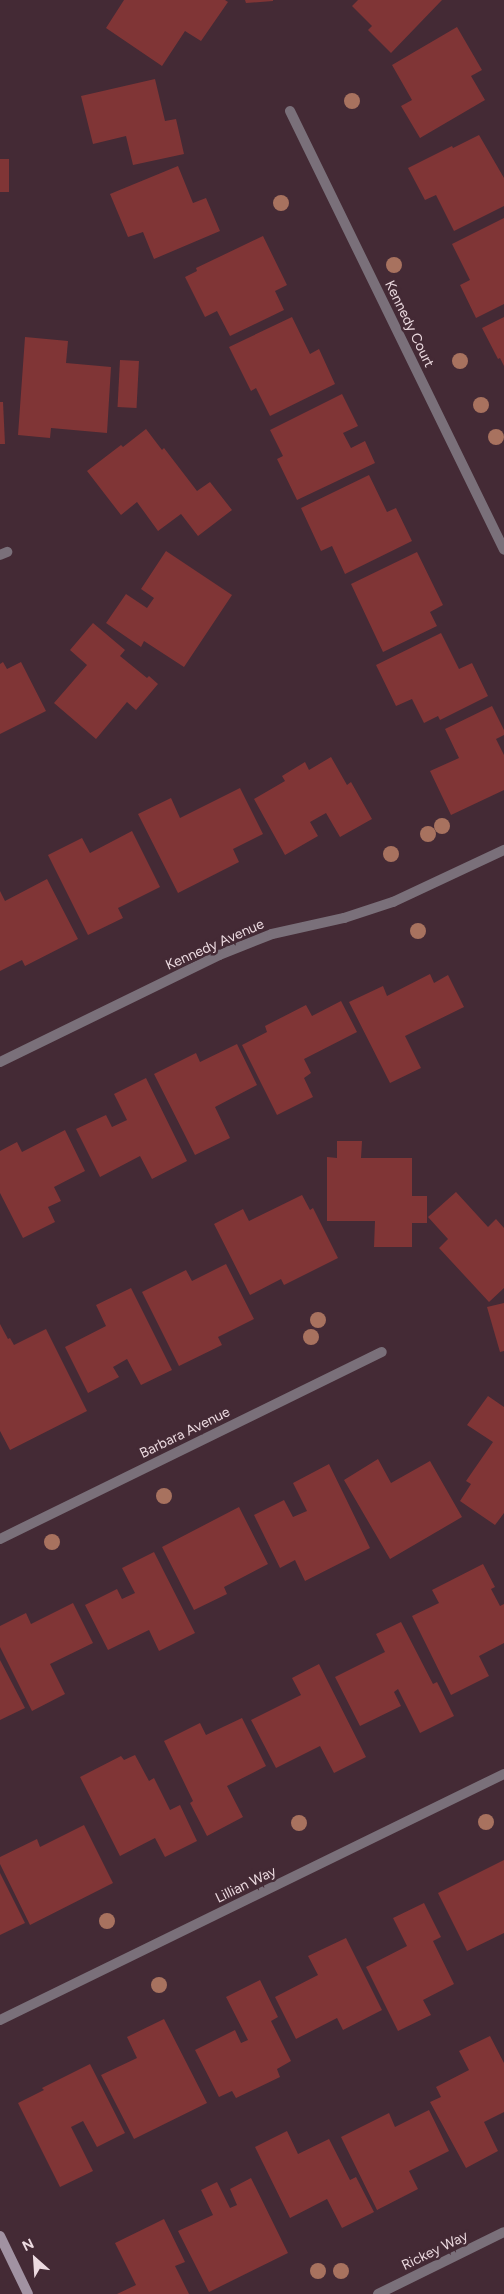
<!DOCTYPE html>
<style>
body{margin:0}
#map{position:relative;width:504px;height:2294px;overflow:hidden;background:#442a35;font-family:Figtree,sans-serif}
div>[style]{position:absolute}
.building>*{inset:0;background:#803536;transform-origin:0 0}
.street>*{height:10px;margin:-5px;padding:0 5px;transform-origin:5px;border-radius:5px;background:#7a707a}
.secondary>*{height:10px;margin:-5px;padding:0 5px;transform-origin:5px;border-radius:5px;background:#a192a2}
.trees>*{width:16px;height:16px;margin:-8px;border-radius:50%;background:#a8725f}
span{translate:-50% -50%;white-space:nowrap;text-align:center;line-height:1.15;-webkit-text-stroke:5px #442a35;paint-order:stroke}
.street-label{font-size:14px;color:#ecdae0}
.north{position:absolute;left:10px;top:2234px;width:50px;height:50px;-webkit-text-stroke:4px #442a35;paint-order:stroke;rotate:334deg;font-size:14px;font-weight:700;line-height:20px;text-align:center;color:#ecdae0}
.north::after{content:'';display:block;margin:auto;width:18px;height:22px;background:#ecdae0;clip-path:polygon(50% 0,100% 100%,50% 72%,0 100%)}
</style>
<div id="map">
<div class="building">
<i style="clip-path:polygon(124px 0,225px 0,228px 2px,201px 41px,185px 31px,162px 66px,106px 28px)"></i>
<i style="clip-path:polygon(245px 0,273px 0,273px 1px,246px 3px)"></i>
<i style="clip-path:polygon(358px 0,442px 0,391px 53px,368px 30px,372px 26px,352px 6px)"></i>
<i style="clip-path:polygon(457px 27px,482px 70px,471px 76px,485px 100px,420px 138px,401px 106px,412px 100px,392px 65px)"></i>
<i style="clip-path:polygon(155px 79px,165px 121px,176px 119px,184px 154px,133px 165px,126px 136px,93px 144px,81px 96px)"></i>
<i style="clip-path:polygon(479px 135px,504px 178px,504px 206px,454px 231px,436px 195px,425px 200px,408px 168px,452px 146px,453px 148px)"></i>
<i style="left:0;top:159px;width:9px;height:33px"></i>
<i style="clip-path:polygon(178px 166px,193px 203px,206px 198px,220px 231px,154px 259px,143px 232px,128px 237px,110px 194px)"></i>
<i style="clip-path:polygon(504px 218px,504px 304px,476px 318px,460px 285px,470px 280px,452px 244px)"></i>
<i style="clip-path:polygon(263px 236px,287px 285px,275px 291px,284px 310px,230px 336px,217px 311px,205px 317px,185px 277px,197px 271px,196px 268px)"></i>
<i style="clip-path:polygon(292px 317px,310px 354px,319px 349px,335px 384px,270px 416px,256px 388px,251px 391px,229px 347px)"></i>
<i style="clip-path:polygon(504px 317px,504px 366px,500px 358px,498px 359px,482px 328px)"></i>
<i style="clip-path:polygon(25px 337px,68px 341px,66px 363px,111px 367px,107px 433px,51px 428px,50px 438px,18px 435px)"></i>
<i style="left:120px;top:360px;width:19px;height:47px;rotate:3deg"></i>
<i style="clip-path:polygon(342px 394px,358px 426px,343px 433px,351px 448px,365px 441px,375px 463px,297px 500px,277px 459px,283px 456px,270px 430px)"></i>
<i style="clip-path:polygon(0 402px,3px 402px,5px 444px,0 444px)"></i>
<i style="clip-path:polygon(146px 429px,162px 450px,164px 448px,197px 491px,210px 482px,232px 510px,198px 536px,181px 514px,158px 531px,137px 502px,121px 515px,87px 471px,121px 445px,123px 447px)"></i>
<i style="clip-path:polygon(369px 475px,387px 512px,396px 508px,412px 541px,345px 574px,332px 546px,321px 551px,301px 508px)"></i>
<i style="clip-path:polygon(166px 551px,232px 595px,184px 667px,144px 641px,141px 647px,106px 623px,126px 594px,147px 608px,154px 598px,141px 589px)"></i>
<i style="clip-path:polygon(417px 552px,443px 605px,430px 612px,437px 626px,383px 652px,351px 584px)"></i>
<i style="clip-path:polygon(93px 623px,125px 650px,120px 656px,147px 678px,149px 676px,158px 684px,136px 710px,127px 702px,96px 739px,54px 703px,87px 665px,70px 650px)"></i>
<i style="clip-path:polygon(441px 633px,459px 669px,472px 663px,488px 696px,440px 720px,438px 716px,424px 723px,412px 699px,396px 706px,376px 665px)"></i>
<i style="clip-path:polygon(3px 662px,7px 669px,21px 662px,46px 711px,0 734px,0 664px)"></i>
<i style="clip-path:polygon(492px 706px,504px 730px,504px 735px,496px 739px,504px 755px,504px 790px,451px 815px,430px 771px,459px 758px,445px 729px)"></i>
<i style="clip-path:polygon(331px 757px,347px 785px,351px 782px,372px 819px,340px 837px,326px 813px,310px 822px,318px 836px,285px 855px,254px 799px,285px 781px,282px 776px,305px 762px,309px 770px)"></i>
<i style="clip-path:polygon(240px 788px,263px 834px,233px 849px,239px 862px,178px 893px,138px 814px,171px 798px,180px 818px)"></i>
<i style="clip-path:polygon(132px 831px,160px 887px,118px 908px,123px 918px,88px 935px,48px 855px,82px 838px,90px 853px)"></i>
<i style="clip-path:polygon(47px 879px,78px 939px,25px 966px,22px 960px,0 971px,0 891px,5px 901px)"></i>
<i style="clip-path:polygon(430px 974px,434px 983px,448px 975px,464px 1007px,405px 1036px,421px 1068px,390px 1083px,349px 1002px,383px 986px,387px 996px)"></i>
<i style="clip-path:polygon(341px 1001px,357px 1032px,304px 1059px,311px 1073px,304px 1078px,313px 1097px,277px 1115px,242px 1045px,267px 1032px,265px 1026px,306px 1005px,312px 1016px)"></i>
<i style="clip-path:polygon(237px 1044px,257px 1085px,215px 1107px,230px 1138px,195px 1155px,154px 1074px,196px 1053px,200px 1062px)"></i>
<i style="clip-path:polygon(146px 1078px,187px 1161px,152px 1179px,140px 1156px,100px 1177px,76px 1129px,106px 1115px,112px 1127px,127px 1120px,114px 1094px)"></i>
<i style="clip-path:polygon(65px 1130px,85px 1171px,54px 1187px,61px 1201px,48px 1207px,55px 1222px,23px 1238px,0 1193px,0 1151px,17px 1142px,22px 1152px)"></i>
<i style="clip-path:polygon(337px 1141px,362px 1141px,361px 1158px,412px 1158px,412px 1196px,427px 1196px,427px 1223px,412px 1223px,412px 1247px,374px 1247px,375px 1221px,327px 1221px,327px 1157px,337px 1158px)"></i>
<i style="clip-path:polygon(456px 1192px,488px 1227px,496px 1219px,504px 1228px,504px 1288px,489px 1302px,439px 1248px,448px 1239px,428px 1217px)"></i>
<i style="clip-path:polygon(302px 1195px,310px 1210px,313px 1208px,338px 1258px,284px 1285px,281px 1279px,250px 1295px,214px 1224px,243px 1209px,249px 1221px)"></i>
<i style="clip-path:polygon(226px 1264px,254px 1319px,218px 1337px,222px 1345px,179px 1366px,142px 1292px,186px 1270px,192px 1281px)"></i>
<i style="clip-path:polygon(131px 1288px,172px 1370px,141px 1385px,127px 1359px,113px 1367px,119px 1377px,88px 1393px,65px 1347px,106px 1326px,96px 1305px)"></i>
<i style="clip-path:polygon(504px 1303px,504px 1351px,500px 1352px,487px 1307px)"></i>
<i style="clip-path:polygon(0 1324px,8px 1339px,10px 1338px,14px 1345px,46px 1329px,87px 1411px,10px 1450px,0 1431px)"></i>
<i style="clip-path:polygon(488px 1396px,504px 1407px,504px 1513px,495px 1525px,460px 1501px,471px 1484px,466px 1481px,493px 1442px,467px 1425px)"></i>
<i style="clip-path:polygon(378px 1459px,391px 1483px,430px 1461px,462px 1517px,390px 1559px,344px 1480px)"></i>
<i style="clip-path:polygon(329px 1464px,370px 1548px,305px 1581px,295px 1560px,280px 1568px,254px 1515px,284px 1500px,293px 1517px,307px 1511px,293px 1483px)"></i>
<i style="clip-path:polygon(239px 1507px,268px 1564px,224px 1587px,227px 1594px,194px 1610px,162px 1547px)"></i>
<i style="clip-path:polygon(154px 1552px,195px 1633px,159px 1651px,149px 1630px,108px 1650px,85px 1605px,117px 1589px,122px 1599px,135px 1593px,122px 1568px)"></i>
<i style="clip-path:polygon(483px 1564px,495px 1587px,491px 1589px,500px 1606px,504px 1604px,504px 1643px,479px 1656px,489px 1676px,451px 1695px,412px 1616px,439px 1603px,432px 1590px)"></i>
<i style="clip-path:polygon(73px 1603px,93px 1643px,50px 1664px,65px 1694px,32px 1711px,0 1647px,0 1626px,26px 1613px,31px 1624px)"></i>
<i style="clip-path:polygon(401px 1622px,433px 1684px,437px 1682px,454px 1716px,420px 1733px,398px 1689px,394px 1692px,401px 1706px,360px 1726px,335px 1677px,385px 1652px,376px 1634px)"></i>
<i style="clip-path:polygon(0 1660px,25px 1708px,0 1720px)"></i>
<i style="clip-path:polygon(319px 1664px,366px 1757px,334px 1773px,320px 1746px,276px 1768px,251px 1720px,301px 1695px,292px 1678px)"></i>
<i style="clip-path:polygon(242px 1718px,266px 1766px,227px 1786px,243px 1817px,207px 1836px,190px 1803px,193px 1801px,164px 1741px,200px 1723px,206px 1735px)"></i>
<i style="clip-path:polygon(135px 1755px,149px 1781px,154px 1778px,170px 1810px,180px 1805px,197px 1841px,165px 1857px,155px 1838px,120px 1856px,80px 1777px,121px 1756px,124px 1760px)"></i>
<i style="clip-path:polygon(84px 1825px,113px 1883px,30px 1925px,0 1864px,0 1857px,37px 1839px,40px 1847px)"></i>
<i style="clip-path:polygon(504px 1860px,504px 1933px,467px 1951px,438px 1893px)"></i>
<i style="clip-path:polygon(0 1873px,25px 1923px,0 1935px)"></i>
<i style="clip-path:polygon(424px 1903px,441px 1937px,433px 1941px,454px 1984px,423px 2000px,431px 2015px,398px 2031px,366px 1967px,407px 1946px,393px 1918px)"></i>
<i style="clip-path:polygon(346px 1938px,382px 2010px,343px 2030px,337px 2018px,296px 2039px,275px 1997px,318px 1975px,308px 1956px)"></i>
<i style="clip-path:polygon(260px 1980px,278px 2017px,271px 2021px,291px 2061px,277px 2069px,280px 2077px,236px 2098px,232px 2091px,219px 2097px,195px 2050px,235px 2030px,241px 2043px,248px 2040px,226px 1997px)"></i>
<i style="clip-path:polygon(164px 2019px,207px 2103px,134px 2139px,101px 2075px,137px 2058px,127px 2037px)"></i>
<i style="clip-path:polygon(490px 2036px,504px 2063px,504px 2112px,484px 2122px,498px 2151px,466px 2168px,430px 2102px,441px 2097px,436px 2087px,469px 2070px,459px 2051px)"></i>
<i style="clip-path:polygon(90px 2064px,125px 2133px,97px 2147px,83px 2121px,71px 2127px,93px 2171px,60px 2187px,18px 2103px,44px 2090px,42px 2088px)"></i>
<i style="clip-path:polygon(429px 2110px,449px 2151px,409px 2171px,418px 2189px,377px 2210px,341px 2137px,389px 2113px,395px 2127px)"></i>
<i style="clip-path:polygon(287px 2131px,298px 2154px,329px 2139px,350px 2180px,356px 2177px,374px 2212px,342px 2228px,327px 2199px,290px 2218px,255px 2147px)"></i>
<i style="clip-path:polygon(251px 2178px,288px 2253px,209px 2292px,178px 2231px,213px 2215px,201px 2190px,217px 2182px,230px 2208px,237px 2205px,230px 2189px)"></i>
<i style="clip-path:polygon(164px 2219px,185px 2262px,175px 2266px,189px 2294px,117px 2294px,136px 2285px,115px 2243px)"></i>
</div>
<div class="street">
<i style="left:290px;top:111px;width:488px;rotate:64deg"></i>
<i style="left:0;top:555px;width:8px;rotate:-23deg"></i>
<i style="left:0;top:1062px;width:244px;rotate:-26deg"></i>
<i style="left:219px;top:955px;width:57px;rotate:-21.6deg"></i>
<i style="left:272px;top:934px;width:74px;rotate:-12.5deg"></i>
<i style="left:344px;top:918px;width:52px;rotate:-18.1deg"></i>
<i style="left:393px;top:902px;width:123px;rotate:-25.1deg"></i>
<i style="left:0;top:1539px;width:425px;rotate:-26.1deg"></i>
<i style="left:0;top:2020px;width:561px;rotate:-26.02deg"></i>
<i style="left:378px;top:2294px;width:140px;rotate:-26.2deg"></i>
</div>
<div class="secondary">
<i style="left:0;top:2236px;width:64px;rotate:64.2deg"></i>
</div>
<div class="trees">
<i style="left:352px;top:101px"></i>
<i style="left:281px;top:203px"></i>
<i style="left:394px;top:265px"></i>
<i style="left:460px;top:361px"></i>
<i style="left:481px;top:405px"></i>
<i style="left:496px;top:437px"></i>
<i style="left:442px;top:826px"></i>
<i style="left:428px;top:834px"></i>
<i style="left:391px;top:854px"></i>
<i style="left:418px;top:931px"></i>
<i style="left:318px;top:1320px"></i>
<i style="left:311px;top:1337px"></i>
<i style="left:164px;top:1496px"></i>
<i style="left:52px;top:1542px"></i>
<i style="left:486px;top:1822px"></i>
<i style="left:299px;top:1823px"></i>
<i style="left:107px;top:1921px"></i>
<i style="left:159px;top:1985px"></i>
<i style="left:318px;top:2271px"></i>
<i style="left:341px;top:2271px"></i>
</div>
<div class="street-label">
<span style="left:409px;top:324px;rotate:64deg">Kennedy Court</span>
<span style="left:215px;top:945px;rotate:-24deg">Kennedy Avenue</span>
<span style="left:185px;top:1433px;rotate:-26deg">Barbara Avenue</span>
<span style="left:246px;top:1885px;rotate:-26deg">Lillian Way</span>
<span style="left:435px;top:2251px;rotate:-26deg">Rickey Way</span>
</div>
<div class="north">N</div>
</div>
